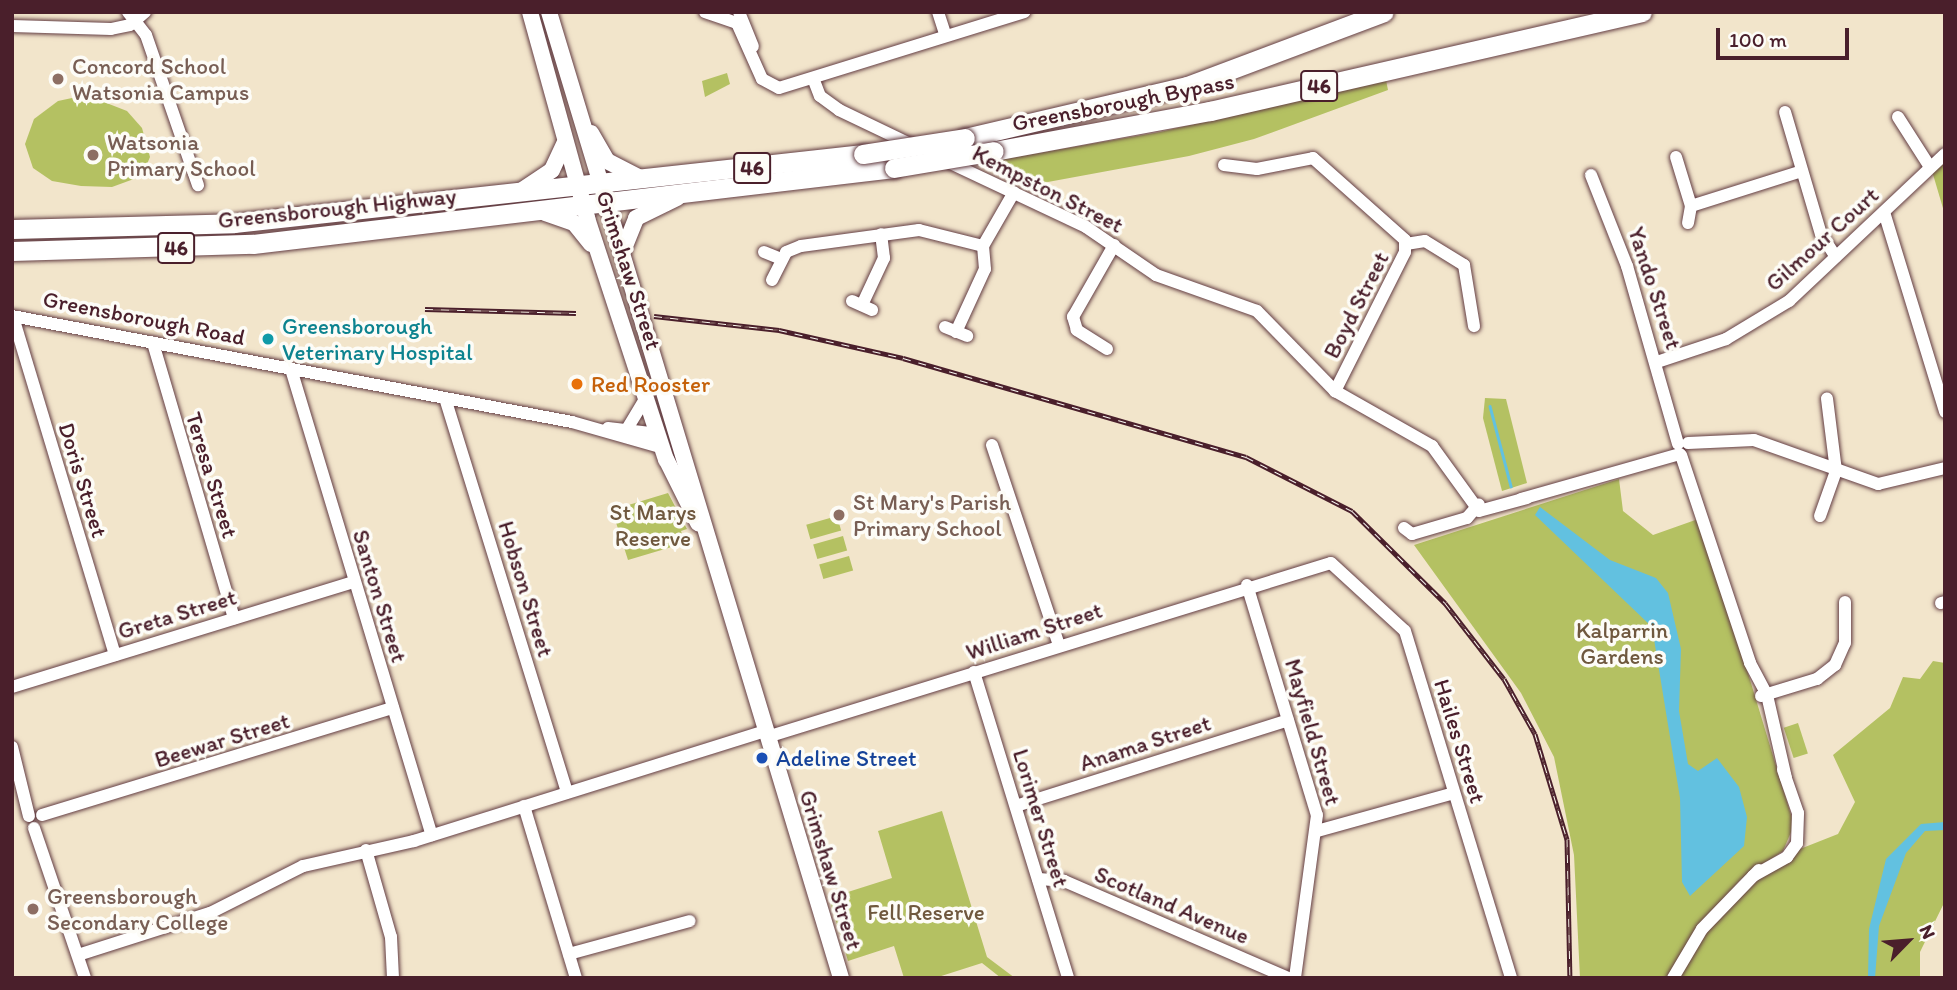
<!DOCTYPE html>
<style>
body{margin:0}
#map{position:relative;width:1957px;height:990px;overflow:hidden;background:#f2e5cb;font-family:Itim,sans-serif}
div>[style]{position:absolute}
.green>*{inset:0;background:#b4c162;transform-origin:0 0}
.water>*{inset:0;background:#62c1e0}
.stream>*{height:2.5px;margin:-1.25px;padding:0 1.25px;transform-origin:1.25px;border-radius:1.25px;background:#62c1e0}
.roads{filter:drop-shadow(0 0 2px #633d43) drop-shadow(0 0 2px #633d43)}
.minor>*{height:12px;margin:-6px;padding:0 6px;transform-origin:6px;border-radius:6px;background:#fff}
.major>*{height:16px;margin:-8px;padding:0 8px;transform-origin:8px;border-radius:8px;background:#fff}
.highway>*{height:19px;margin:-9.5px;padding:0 9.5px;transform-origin:9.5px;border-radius:9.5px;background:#fff}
.rail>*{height:5px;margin-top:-2.5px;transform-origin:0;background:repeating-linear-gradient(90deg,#fdfcf7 0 8px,#4a1f2b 0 16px);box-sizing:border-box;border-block:2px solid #4a1f2b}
.bridges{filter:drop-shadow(0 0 2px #633d43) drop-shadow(0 0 2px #633d43)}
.highway-bridge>*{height:19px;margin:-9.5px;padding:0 9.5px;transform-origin:9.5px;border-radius:9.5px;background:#fff}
.dots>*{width:19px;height:19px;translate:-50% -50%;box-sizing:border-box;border:4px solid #fdfcf7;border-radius:50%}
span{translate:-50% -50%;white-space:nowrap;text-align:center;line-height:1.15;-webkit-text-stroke:7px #fdfcf7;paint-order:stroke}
.shield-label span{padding:2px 5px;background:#fdfcf7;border:2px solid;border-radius:5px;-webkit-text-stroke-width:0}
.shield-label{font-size:21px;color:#4a1f2b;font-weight:700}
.education-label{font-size:23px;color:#785e54}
.left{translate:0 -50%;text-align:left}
.street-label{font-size:23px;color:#4a1f2b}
.culture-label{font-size:23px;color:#0d838f}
.food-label{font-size:23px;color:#c56008}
.park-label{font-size:23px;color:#6f583e}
.transit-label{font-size:23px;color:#164399}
.frame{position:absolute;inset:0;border:14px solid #4a1f2b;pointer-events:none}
.north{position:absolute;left:1873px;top:906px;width:70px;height:70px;-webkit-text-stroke:5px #fdfcf7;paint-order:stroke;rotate:65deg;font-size:19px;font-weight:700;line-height:28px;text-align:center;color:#4a1f2b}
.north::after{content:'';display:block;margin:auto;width:24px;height:32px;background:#4a1f2b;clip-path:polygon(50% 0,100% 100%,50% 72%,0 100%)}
.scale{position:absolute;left:1716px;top:28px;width:133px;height:32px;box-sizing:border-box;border:4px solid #4a1f2b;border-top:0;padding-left:9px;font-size:21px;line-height:24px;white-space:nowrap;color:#4a1f2b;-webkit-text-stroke:5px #fdfcf7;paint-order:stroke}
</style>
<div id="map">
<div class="green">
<i style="clip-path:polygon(727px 73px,730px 84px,705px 97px,702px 81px)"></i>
<i style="clip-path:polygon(1386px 80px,1388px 90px,1254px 139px,1189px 156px,1037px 184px,988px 162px,1160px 132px)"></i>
<i style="clip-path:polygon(86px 95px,127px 111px,142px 128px,150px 157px,142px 176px,112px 187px,81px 186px,52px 181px,33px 168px,25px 144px,34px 119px,58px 101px)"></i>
<i style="clip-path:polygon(1945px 159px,1945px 215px,1932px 171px)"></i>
<i style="clip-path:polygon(1485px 398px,1506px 399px,1527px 483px,1502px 491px,1483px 418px)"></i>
<i style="clip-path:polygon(1619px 479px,1623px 511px,1653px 535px,1701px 518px,1794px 825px,1783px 851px,1741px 879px,1705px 918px,1668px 978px,1580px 978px,1574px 855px,1554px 757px,1521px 693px,1414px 545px)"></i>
<i style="clip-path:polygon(668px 493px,687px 529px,681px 531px,685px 543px,628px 560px,612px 510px)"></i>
<i style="left:837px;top:516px;width:15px;height:32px;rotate:74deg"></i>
<i style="left:843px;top:536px;width:15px;height:31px;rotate:74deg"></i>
<i style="left:849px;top:556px;width:15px;height:31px;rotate:74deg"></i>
<i style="clip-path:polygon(1933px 661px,1945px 663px,1945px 901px,1920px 952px,1920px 978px,1678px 978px,1694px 947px,1751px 881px,1800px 849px,1838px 834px,1855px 802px,1833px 755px,1890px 708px,1903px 677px,1920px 679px)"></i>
<i style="left:1798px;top:723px;width:32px;height:15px;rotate:72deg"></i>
<i style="clip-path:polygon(942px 811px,987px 957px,1015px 978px,1001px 978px,982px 963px,935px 978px,904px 978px,894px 946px,848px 961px,829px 898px,892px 878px,878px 831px)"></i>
</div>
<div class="water">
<i style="clip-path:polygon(1540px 507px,1610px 560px,1656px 578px,1668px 593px,1681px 649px,1679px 711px,1688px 764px,1698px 771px,1717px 758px,1739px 787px,1747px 817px,1744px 846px,1690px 896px,1682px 882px,1680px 798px,1652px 627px,1535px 515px)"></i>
<i style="clip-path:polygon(1945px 822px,1945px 830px,1925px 831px,1906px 853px,1879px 926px,1875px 978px,1868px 978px,1869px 929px,1886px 859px,1921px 824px)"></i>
</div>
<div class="stream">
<i style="left:1490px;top:406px;width:83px;rotate:75.3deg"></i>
</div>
<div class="roads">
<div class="minor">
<i style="left:128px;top:12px;width:29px;rotate:52deg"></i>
<i style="left:146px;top:35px;width:159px;rotate:70.9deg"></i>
<i style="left:705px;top:12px;width:34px;rotate:19deg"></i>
<i style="left:737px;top:23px;width:61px;rotate:65.9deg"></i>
<i style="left:762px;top:79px;width:19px;rotate:28deg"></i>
<i style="left:779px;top:88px;width:257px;rotate:-17.2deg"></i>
<i style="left:739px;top:12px;width:37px;rotate:68deg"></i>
<i style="left:938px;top:12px;width:25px;rotate:72deg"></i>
<i style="left:12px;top:26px;width:99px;rotate:1.7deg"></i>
<i style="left:111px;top:29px;width:19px;rotate:-12deg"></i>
<i style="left:130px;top:25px;width:20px;rotate:-41deg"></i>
<i style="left:813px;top:78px;width:19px;rotate:69deg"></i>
<i style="left:820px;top:96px;width:24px;rotate:36deg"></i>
<i style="left:839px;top:110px;width:83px;rotate:25.6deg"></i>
<i style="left:1785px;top:112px;width:127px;rotate:73.6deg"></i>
<i style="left:1821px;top:234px;width:27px;rotate:57deg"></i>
<i style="left:1898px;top:117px;width:59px;rotate:57.4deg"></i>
<i style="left:1676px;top:157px;width:51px;rotate:73deg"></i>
<i style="left:1691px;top:206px;width:116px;rotate:-17.5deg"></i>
<i style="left:946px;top:161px;width:155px;rotate:25.2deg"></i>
<i style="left:1086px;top:227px;width:85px;rotate:34.4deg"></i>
<i style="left:1156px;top:275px;width:107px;rotate:19.6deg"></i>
<i style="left:1257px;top:311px;width:112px;rotate:45.7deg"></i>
<i style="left:1335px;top:391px;width:112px;rotate:29.6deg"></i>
<i style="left:1432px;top:446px;width:80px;rotate:54.1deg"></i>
<i style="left:1479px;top:511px;width:50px;rotate:-15.2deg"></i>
<i style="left:1224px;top:165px;width:33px;rotate:7deg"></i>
<i style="left:1257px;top:169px;width:57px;rotate:-11.1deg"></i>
<i style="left:1313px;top:158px;width:123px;rotate:41.7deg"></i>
<i style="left:1405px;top:240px;width:12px;rotate:90deg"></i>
<i style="left:1405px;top:252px;width:156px;rotate:116.7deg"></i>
<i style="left:1591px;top:175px;width:98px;rotate:68.4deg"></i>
<i style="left:1627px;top:266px;width:185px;rotate:74deg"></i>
<i style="left:1884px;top:212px;width:209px;rotate:73deg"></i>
<i style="left:1688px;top:223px;width:17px;rotate:-80deg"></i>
<i style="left:1406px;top:244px;width:19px;rotate:-9deg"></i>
<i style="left:1425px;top:241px;width:46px;rotate:31.6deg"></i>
<i style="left:1464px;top:265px;width:62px;rotate:80.7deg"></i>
<i style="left:764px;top:252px;width:18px;rotate:22deg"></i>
<i style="left:772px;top:280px;width:31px;rotate:-63deg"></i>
<i style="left:786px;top:252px;width:16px;rotate:-22deg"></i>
<i style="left:801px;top:246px;width:119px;rotate:-7.7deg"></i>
<i style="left:919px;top:230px;width:66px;rotate:14deg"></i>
<i style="left:983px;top:246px;width:62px;rotate:-60.1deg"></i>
<i style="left:852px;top:301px;width:22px;rotate:24deg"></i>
<i style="left:862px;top:305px;width:52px;rotate:-64.9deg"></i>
<i style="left:884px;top:258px;width:24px;rotate:-97deg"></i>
<i style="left:12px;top:316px;width:570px;rotate:10.72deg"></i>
<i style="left:572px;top:422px;width:95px;rotate:15.9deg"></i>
<i style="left:13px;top:317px;width:353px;rotate:73.2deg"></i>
<i style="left:945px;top:327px;width:24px;rotate:22deg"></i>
<i style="left:956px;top:332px;width:69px;rotate:-65.3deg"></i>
<i style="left:985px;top:269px;width:23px;rotate:-95deg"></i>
<i style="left:153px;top:343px;width:287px;rotate:73.6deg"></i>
<i style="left:1107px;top:349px;width:36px;rotate:-148deg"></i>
<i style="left:1077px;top:330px;width:14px;rotate:-107deg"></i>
<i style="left:1073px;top:317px;width:83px;rotate:-60.3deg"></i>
<i style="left:1657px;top:362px;width:73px;rotate:-18.4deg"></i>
<i style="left:1726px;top:339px;width:74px;rotate:-31.1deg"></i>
<i style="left:1789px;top:301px;width:214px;rotate:-43.3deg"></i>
<i style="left:291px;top:369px;width:487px;rotate:73.2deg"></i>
<i style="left:445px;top:398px;width:413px;rotate:72.8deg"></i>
<i style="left:608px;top:428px;width:51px;rotate:6.7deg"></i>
<i style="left:627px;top:429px;width:37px;rotate:-59deg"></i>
<i style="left:1688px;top:443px;width:66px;rotate:-2.6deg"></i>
<i style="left:1754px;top:440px;width:132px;rotate:19.5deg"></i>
<i style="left:1878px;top:484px;width:69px;rotate:-13.4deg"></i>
<i style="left:992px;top:445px;width:211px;rotate:71.5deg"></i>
<i style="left:1681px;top:455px;width:219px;rotate:71.6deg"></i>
<i style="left:1750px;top:663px;width:36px;rotate:62deg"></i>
<i style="left:1767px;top:695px;width:85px;rotate:77.1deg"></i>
<i style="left:1521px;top:499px;width:165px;rotate:-15.8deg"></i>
<i style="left:1820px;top:516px;width:48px;rotate:-70.4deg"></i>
<i style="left:1836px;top:471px;width:73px;rotate:-97.1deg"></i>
<i style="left:1404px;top:528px;width:10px;rotate:37deg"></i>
<i style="left:1412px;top:534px;width:57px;rotate:-16.2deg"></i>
<i style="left:1467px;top:518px;width:18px;rotate:-49deg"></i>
<i style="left:1247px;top:585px;width:240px;rotate:73.1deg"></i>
<i style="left:1317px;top:815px;width:164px;rotate:97.7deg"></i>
<i style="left:1941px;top:603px;width:4px;rotate:-14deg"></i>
<i style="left:974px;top:672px;width:320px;rotate:72.9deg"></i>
<i style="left:12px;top:687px;width:358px;rotate:-17.1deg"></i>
<i style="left:1761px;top:696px;width:59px;rotate:-16.9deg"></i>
<i style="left:1817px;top:679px;width:23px;rotate:-38deg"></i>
<i style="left:1835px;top:665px;width:24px;rotate:-66deg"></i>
<i style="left:1845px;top:643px;width:41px;rotate:-90deg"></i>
<i style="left:767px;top:737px;width:590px;rotate:-17.15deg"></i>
<i style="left:1331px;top:563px;width:100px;rotate:42.6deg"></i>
<i style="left:1405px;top:631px;width:363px;rotate:73deg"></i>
<i style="left:12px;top:747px;width:71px;rotate:76.2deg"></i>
<i style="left:524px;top:806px;width:180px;rotate:73.2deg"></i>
<i style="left:1016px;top:806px;width:285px;rotate:-17.5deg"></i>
<i style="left:42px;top:815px;width:367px;rotate:-17deg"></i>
<i style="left:34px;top:828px;width:158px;rotate:71.2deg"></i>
<i style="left:1317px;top:831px;width:142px;rotate:-15.5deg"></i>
<i style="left:366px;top:850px;width:91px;rotate:74deg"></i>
<i style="left:391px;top:937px;width:41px;rotate:87.2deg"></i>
<i style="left:1753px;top:876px;width:39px;rotate:-29deg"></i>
<i style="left:1787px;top:857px;width:17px;rotate:-54deg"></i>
<i style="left:1797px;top:843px;width:30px;rotate:-88deg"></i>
<i style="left:1798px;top:813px;width:46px;rotate:-109.2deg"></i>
<i style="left:1038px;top:879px;width:26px;rotate:4deg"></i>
<i style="left:1064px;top:881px;width:244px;rotate:23.4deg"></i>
<i style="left:569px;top:954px;width:125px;rotate:-15.3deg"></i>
<i style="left:78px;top:955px;width:139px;rotate:-17.7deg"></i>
<i style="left:210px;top:913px;width:104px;rotate:-26.8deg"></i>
<i style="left:303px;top:866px;width:114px;rotate:-12.7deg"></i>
<i style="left:414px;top:841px;width:368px;rotate:-17.4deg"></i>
<i style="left:1673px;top:978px;width:57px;rotate:-59.4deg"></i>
<i style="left:1702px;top:929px;width:82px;rotate:-46deg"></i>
</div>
<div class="major">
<i style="left:530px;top:12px;width:214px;rotate:74.5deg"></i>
<i style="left:587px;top:218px;width:254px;rotate:71.9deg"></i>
<i style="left:666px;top:459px;width:72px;rotate:63.4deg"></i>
<i style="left:549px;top:12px;width:1009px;rotate:73.18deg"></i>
<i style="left:591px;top:133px;width:32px;rotate:60deg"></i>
<i style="left:607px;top:161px;width:36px;rotate:27deg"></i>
<i style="left:521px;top:191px;width:37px;rotate:-34deg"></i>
<i style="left:552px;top:170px;width:29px;rotate:-65deg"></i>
<i style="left:545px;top:213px;width:31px;rotate:19deg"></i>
<i style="left:574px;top:223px;width:27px;rotate:51deg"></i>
<i style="left:623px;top:251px;width:35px;rotate:-68deg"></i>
<i style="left:636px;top:218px;width:46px;rotate:-26deg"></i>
</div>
<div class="highway">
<i style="left:965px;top:138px;width:228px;rotate:-13.2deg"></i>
<i style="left:1187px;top:86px;width:210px;rotate:-20.6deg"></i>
<i style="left:994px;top:151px;width:220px;rotate:-10.5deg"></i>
<i style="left:1210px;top:111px;width:443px;rotate:-12.9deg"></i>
<i style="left:12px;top:229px;width:222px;rotate:-1.5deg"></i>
<i style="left:234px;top:223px;width:633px;rotate:-6.26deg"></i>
<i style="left:12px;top:251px;width:241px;rotate:-1.7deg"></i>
<i style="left:253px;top:244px;width:645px;rotate:-6.76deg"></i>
</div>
</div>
<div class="rail">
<i style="left:425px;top:309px;width:151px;rotate:1.5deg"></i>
<i style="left:654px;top:316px;width:126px;rotate:6.4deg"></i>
<i style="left:779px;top:330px;width:127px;rotate:12.7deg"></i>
<i style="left:903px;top:358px;width:357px;rotate:16.1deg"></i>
<i style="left:1246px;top:457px;width:119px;rotate:27deg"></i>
<i style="left:1352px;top:511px;width:131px;rotate:44.7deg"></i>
<i style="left:1445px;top:603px;width:96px;rotate:52.2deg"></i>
<i style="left:1504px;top:679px;width:63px;rotate:60.6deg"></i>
<i style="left:1535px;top:734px;width:110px;rotate:73.1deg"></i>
<i style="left:1567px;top:839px;width:139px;rotate:88.8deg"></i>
</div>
<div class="bridges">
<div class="highway-bridge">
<i style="left:863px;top:154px;width:103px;rotate:-8.9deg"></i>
<i style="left:894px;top:168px;width:101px;rotate:-9.6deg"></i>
</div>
</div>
<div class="dots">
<i style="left:58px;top:79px;background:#8d6e63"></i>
<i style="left:93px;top:155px;background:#8d6e63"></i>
<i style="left:268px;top:339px;background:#0f9aa8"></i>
<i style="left:577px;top:384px;background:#e8710a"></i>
<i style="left:839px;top:515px;background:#8d6e63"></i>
<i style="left:762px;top:758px;background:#1a4fb4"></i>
<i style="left:33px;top:909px;background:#8d6e63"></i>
</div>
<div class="shield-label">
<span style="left:1319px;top:86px">46</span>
<span style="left:752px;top:168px">46</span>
<span style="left:176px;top:248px">46</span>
</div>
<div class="education-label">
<span class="left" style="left:72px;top:79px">Concord School<br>Watsonia Campus</span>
<span class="left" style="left:107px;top:155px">Watsonia<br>Primary School</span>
<span class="left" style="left:853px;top:515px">St Mary's Parish<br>Primary School</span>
<span class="left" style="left:47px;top:909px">Greensborough<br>Secondary College</span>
</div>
<div class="street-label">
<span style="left:1123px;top:102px;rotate:-11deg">Greensborough Bypass</span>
<span style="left:1048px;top:189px;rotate:27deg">Kempston Street</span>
<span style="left:337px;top:208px;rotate:-6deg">Greensborough Highway</span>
<span style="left:1822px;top:239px;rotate:-42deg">Gilmour Court</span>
<span style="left:629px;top:270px;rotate:72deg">Grimshaw Street</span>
<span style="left:1655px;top:288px;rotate:72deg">Yando Street</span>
<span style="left:1356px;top:305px;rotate:-63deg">Boyd Street</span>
<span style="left:144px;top:318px;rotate:11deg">Greensborough Road</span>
<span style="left:212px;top:475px;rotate:73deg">Teresa Street</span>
<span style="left:83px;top:480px;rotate:73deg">Doris Street</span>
<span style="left:526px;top:589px;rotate:73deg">Hobson Street</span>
<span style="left:380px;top:596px;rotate:73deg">Santon Street</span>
<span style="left:177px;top:614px;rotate:-17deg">Greta Street</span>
<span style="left:1034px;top:631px;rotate:-18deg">William Street</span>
<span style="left:1313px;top:732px;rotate:74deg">Mayfield Street</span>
<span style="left:222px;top:740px;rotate:-17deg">Beewar Street</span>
<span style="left:1460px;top:741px;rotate:73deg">Hailes Street</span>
<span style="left:1145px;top:743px;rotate:-18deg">Anama Street</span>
<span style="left:1041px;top:818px;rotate:73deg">Lorimer Street</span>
<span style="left:831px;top:870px;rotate:73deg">Grimshaw Street</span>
<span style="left:1172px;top:905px;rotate:23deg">Scotland Avenue</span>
</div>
<div class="culture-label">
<span class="left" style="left:282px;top:339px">Greensborough<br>Veterinary Hospital</span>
</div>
<div class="food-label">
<span class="left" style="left:591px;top:384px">Red Rooster</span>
</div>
<div class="park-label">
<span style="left:653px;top:525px">St Marys<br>Reserve</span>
<span style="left:1622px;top:643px">Kalparrin<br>Gardens</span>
<span style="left:926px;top:912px">Fell Reserve</span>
</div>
<div class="transit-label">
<span class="left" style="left:776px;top:758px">Adeline Street</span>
</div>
<div class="frame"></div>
<div class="north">N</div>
<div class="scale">100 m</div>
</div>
